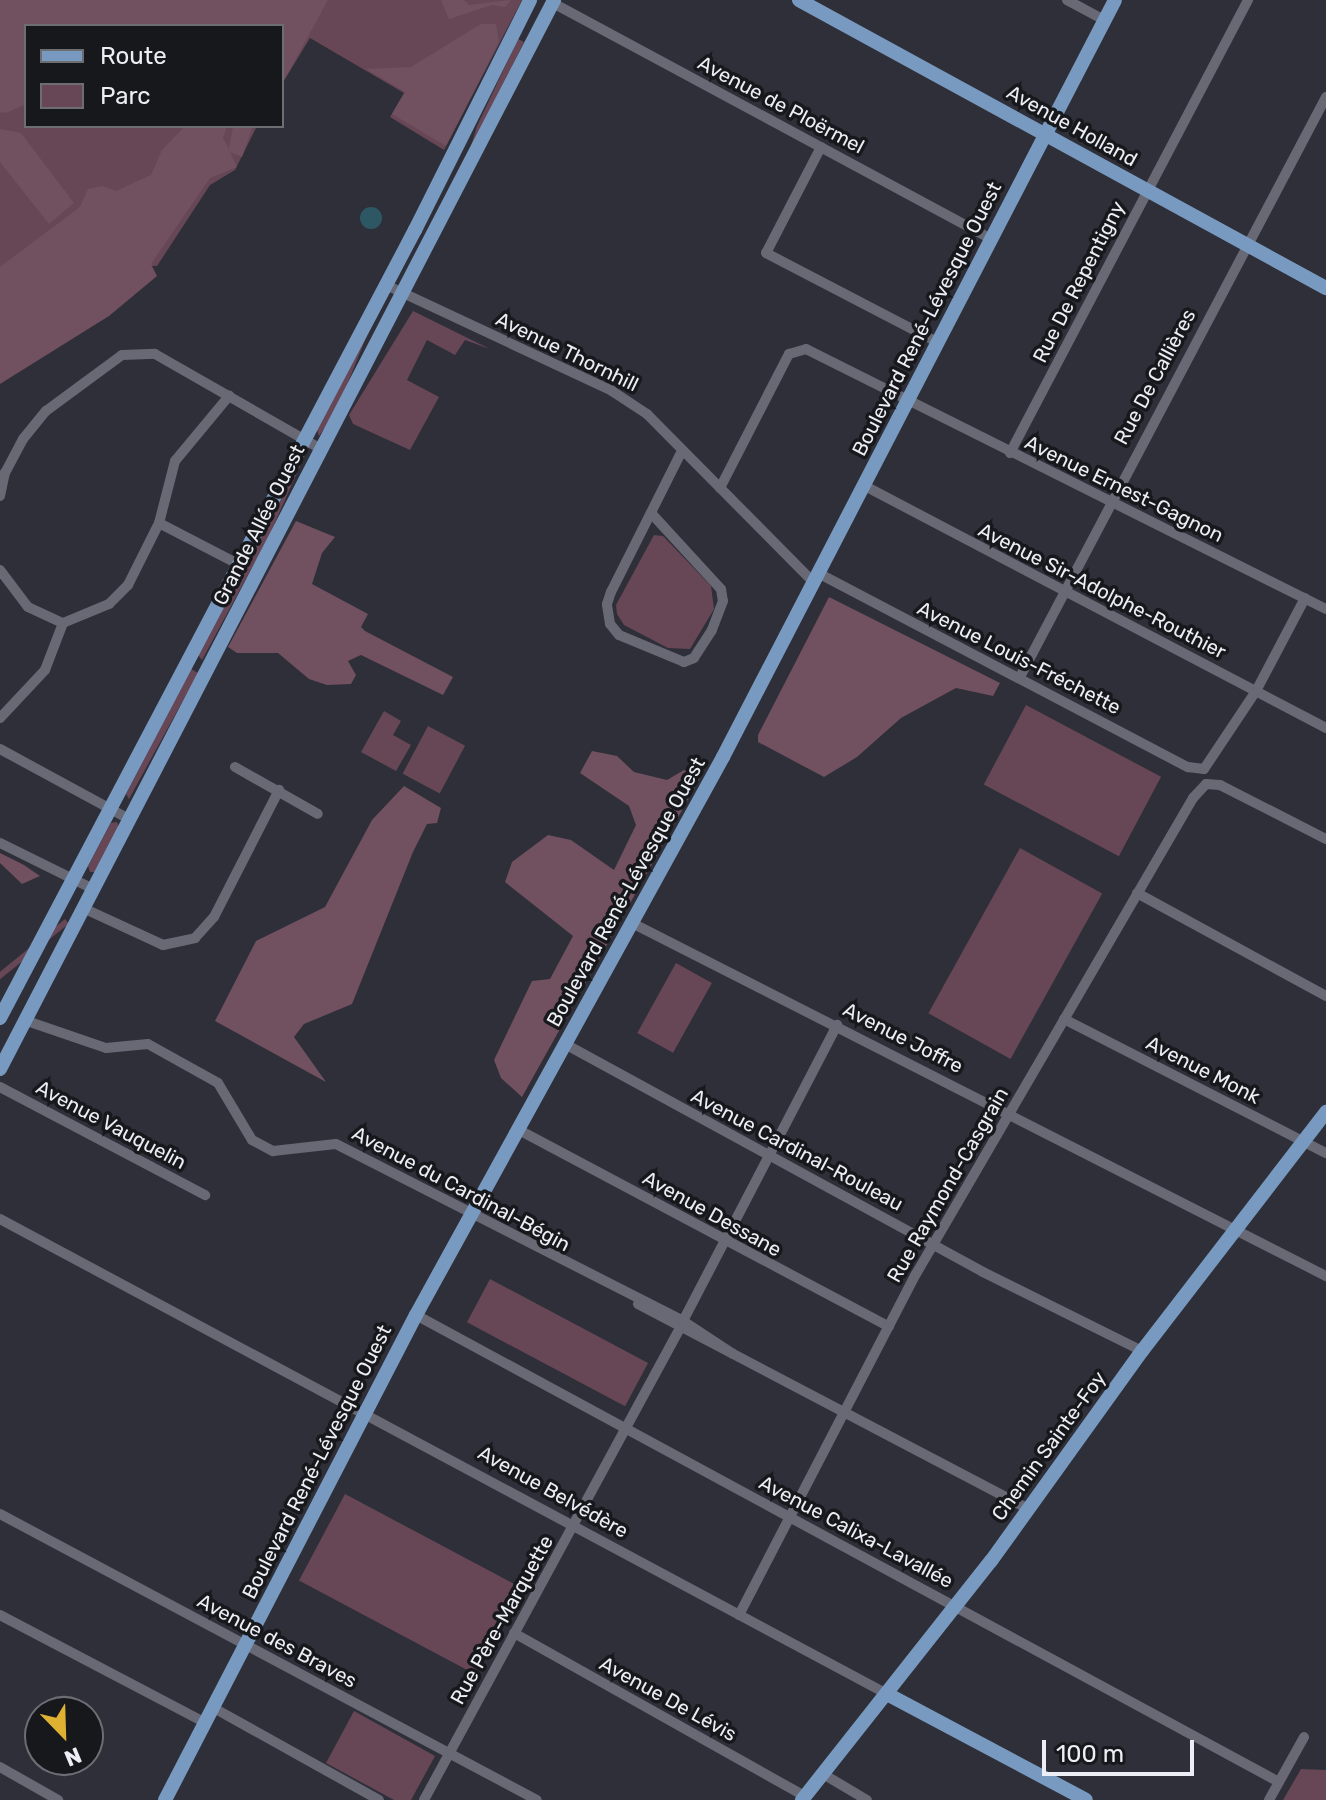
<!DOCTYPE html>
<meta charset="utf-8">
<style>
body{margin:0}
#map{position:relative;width:1326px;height:1800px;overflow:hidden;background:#2e2f39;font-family:Rubik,sans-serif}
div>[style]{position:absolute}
.green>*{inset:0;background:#674756;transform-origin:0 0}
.forest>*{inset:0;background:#715060}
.water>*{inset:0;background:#2d5863}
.round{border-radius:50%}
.minor>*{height:10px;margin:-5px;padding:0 5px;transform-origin:5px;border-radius:5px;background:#686974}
.major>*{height:14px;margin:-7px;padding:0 7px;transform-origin:7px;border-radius:7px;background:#799ac0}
span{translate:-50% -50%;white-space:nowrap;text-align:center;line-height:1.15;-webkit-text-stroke:7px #17181c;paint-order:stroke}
.street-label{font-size:20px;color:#edeef5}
.legend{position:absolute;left:24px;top:24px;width:260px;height:104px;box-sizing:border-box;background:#17181c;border:2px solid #6d6e73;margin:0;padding:10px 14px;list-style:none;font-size:24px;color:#edeef5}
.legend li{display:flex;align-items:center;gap:16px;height:40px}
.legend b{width:40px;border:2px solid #6d6e73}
.north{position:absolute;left:24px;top:1696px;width:80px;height:80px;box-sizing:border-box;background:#17181c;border:2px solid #6d6e73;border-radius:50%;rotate:157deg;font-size:22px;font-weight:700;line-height:32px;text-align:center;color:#edeef5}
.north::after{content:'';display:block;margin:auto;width:28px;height:36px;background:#deb133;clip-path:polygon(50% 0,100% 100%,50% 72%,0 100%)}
.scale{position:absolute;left:1042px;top:1740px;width:152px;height:36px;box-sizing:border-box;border:4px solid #edeef5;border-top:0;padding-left:10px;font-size:24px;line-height:28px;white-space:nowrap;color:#edeef5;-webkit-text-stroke:6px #17181c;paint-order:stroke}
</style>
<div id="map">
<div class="green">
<i style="clip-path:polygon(0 0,522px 0,444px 150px,390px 117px,404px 93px,310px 38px,282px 84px,282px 26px,26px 26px,26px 126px,257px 126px,235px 170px,210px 185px,157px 266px,127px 266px,0 323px)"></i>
<i style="clip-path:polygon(518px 39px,524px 42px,469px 153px,477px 126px)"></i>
<i style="clip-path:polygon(413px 311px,490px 349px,465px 340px,455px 355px,427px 340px,407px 380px,439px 397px,410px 450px,353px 424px,349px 415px)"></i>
<i style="clip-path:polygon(367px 335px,337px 410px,319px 436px,317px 430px)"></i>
<i style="clip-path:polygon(305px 455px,269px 536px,202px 660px,198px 655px)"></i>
<i style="clip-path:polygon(654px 535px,663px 536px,711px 586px,714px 609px,690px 649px,668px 648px,624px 625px,617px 614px,616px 605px)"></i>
<i style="clip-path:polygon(191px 669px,198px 673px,129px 799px,126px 794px)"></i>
<i style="left:1026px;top:705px;width:153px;height:90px;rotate:28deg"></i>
<i style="clip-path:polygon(384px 711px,401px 721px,393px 735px,411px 745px,396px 771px,361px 752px)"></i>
<i style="left:428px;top:726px;width:42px;height:54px;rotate:28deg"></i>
<i style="clip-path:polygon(117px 822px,119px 828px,97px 872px,90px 872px,88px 866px,111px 823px)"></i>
<i style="left:1020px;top:848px;width:94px;height:189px;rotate:29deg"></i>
<i style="left:65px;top:919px;width:6px;height:102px;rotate:51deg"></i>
<i style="left:676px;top:963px;width:41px;height:80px;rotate:29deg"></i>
<i style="left:490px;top:1279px;width:179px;height:49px;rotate:28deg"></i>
<i style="left:345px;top:1494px;width:199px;height:98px;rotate:28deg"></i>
<i style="clip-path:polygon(354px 1711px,435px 1756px,411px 1800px,394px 1800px,326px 1763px)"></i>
<i style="clip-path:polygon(1301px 1769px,1326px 1770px,1326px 1800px,1283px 1800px)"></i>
</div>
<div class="forest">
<i style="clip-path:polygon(0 0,328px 0,282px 84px,282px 26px,26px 26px,26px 104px,6px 113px,0 112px)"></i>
<i style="clip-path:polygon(441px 0,464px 0,469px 5px,511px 0,505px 7px,492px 5px,449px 19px)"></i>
<i style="clip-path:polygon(481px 24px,496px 24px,499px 42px,446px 146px,392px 114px,405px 92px,366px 69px,411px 67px)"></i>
<i style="clip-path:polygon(185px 126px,227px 126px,223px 138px,229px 149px,233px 126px,253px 126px,242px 157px,230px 152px,237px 167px,210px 178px,151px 264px,157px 276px,109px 316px,0 384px,0 267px,80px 207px,88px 189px,102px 186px,116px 191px,151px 175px,162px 150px)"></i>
<i style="clip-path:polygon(0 129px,21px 133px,74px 203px,49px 224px,0 162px)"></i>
<i style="clip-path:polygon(296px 521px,335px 537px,322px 553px,312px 584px,368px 614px,361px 627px,365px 631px,453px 677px,443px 695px,361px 655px,348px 661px,356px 675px,351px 684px,327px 685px,309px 679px,278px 653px,237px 653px,228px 647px)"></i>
<i style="clip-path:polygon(829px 597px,1000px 683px,993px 696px,956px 688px,901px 718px,857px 757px,824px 777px,758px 742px,758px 735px)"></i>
<i style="clip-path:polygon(592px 751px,617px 756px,634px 772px,667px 780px,684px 770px,700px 778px,522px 1097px,501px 1078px,494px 1060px,532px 981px,550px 979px,573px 936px,505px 882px,512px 862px,548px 835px,571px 840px,614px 870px,636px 825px,629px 806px,580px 773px)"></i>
<i style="clip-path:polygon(404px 786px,441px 808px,437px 823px,427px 824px,413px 852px,352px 1004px,304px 1024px,294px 1037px,326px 1082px,215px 1021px,256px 941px,325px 907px,372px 820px)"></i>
<i style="clip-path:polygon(0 853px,24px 865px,40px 876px,22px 884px,0 863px)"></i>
</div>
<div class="water">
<i class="round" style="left:360px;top:207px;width:22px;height:22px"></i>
</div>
<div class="minor">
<i style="left:1067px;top:0;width:42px;rotate:28.4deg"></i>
<i style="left:553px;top:3px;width:498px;rotate:28.3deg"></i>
<i style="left:821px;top:147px;width:119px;rotate:117.4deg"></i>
<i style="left:766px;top:253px;width:193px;rotate:27.5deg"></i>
<i style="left:386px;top:285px;width:250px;rotate:25.1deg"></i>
<i style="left:612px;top:391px;width:42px;rotate:33.3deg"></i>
<i style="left:647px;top:414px;width:236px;rotate:45.3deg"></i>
<i style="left:1010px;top:453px;width:512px;rotate:-62.28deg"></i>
<i style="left:863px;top:485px;width:523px;rotate:27.69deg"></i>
<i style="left:720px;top:488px;width:151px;rotate:-62.8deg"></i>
<i style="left:789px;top:354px;width:18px;rotate:-16deg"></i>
<i style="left:806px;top:349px;width:581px;rotate:26.57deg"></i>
<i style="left:0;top:496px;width:24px;rotate:-78deg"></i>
<i style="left:5px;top:473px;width:38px;rotate:-62deg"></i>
<i style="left:23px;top:439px;width:36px;rotate:-51deg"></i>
<i style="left:46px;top:411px;width:94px;rotate:-36.4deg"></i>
<i style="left:122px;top:355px;width:33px;rotate:-2deg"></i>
<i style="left:155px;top:354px;width:191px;rotate:29.8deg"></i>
<i style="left:651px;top:513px;width:103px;rotate:47.4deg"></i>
<i style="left:721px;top:589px;width:12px;rotate:81deg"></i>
<i style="left:723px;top:601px;width:31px;rotate:111deg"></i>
<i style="left:712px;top:630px;width:33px;rotate:123deg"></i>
<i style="left:694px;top:658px;width:11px;rotate:158deg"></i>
<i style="left:684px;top:662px;width:70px;rotate:-157.4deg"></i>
<i style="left:619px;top:635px;width:14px;rotate:-129deg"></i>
<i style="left:610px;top:624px;width:20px;rotate:-99deg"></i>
<i style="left:607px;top:604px;width:13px;rotate:-72deg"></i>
<i style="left:611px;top:592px;width:158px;rotate:-63.3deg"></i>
<i style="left:159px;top:523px;width:89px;rotate:27.4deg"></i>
<i style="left:0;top:570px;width:46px;rotate:52.9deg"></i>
<i style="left:28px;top:607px;width:38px;rotate:25deg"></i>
<i style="left:818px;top:573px;width:418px;rotate:27.7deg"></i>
<i style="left:1188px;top:767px;width:16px;rotate:7deg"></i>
<i style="left:1204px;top:769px;width:94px;rotate:-56.3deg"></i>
<i style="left:1256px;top:691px;width:105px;rotate:-62.2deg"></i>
<i style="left:63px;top:623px;width:50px;rotate:-22.4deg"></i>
<i style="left:109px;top:604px;width:27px;rotate:-45deg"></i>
<i style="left:128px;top:585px;width:69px;rotate:-63.4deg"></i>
<i style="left:159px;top:523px;width:64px;rotate:-75.5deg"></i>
<i style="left:175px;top:461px;width:85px;rotate:-50.3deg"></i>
<i style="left:1020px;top:677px;width:656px;rotate:-62.18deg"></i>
<i style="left:0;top:718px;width:66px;rotate:-46.8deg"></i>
<i style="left:45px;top:670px;width:50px;rotate:-69deg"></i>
<i style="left:0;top:749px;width:147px;rotate:28.5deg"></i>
<i style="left:235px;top:767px;width:95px;rotate:29.5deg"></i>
<i style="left:0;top:843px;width:104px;rotate:26.3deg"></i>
<i style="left:1137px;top:893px;width:215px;rotate:28.6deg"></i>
<i style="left:83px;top:908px;width:88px;rotate:24.8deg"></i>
<i style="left:163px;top:945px;width:33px;rotate:-12deg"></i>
<i style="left:195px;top:938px;width:28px;rotate:-48deg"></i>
<i style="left:214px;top:917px;width:143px;rotate:-62.9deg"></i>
<i style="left:632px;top:923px;width:779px;rotate:26.96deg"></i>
<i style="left:1064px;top:1019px;width:294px;rotate:27.1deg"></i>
<i style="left:27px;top:1021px;width:83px;rotate:18.9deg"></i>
<i style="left:106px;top:1048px;width:42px;rotate:-5.4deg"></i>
<i style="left:148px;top:1044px;width:80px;rotate:29.1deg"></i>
<i style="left:218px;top:1083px;width:66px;rotate:59.2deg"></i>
<i style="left:252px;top:1140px;width:24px;rotate:28deg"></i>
<i style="left:273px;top:1151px;width:63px;rotate:-6.3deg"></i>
<i style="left:336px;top:1144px;width:390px;rotate:27deg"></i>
<i style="left:683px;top:1321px;width:60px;rotate:33.4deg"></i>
<i style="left:565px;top:1044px;width:476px;rotate:28.6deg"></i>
<i style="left:983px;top:1272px;width:178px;rotate:26.4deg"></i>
<i style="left:0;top:1087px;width:232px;rotate:27.8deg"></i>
<i style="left:519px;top:1130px;width:419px;rotate:28deg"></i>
<i style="left:0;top:1219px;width:1006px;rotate:28.17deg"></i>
<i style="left:638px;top:1304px;width:441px;rotate:27.7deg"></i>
<i style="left:416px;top:1315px;width:981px;rotate:28.42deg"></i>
<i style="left:683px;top:1321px;width:334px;rotate:-62.5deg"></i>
<i style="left:0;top:1514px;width:608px;rotate:28.04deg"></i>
<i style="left:0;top:1615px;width:230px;rotate:27.7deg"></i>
<i style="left:739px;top:1615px;width:384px;rotate:-62.6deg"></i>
<i style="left:916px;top:1274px;width:551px;rotate:-59.8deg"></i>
<i style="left:1193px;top:798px;width:19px;rotate:-47deg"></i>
<i style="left:1206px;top:784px;width:14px;rotate:4deg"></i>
<i style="left:1220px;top:785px;width:119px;rotate:27deg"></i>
<i style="left:514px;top:1633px;width:334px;rotate:29.3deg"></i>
<i style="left:212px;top:1707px;width:191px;rotate:29.1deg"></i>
<i style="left:0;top:1767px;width:67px;rotate:29.6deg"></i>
<i style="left:823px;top:1774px;width:51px;rotate:30.6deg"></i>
<i style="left:424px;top:1800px;width:535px;rotate:-61.52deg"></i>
<i style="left:1269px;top:1800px;width:72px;rotate:-60.9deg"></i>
</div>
<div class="major">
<i style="left:799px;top:0;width:601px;rotate:28.66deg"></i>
<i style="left:0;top:1018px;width:891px;rotate:-62.23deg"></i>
<i style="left:415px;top:230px;width:257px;rotate:-63.4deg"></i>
<i style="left:0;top:1069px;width:1204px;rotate:-62.6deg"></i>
<i style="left:887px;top:1694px;width:225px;rotate:28deg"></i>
<i style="left:165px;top:1800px;width:546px;rotate:-62.64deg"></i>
<i style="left:416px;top:1315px;width:637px;rotate:-61.18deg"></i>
<i style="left:723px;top:757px;width:852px;rotate:-62.62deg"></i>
<i style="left:802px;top:1800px;width:305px;rotate:-51.7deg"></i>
<i style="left:991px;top:1561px;width:259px;rotate:-54.3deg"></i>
<i style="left:1142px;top:1351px;width:302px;rotate:-52.4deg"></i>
</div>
<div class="street-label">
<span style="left:781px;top:105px;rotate:28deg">Avenue de Ploërmel</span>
<span style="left:1072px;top:126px;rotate:29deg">Avenue Holland</span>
<span style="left:1079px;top:282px;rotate:-63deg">Rue De Repentigny</span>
<span style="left:927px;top:319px;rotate:-63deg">Boulevard René-Lévesque Ouest</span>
<span style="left:567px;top:352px;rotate:26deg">Avenue Thornhill</span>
<span style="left:1155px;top:377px;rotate:-62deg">Rue De Callières</span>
<span style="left:1124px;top:489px;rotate:26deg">Avenue Ernest-Gagnon</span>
<span style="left:259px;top:525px;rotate:-63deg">Grande Allée Ouest</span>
<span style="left:1102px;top:591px;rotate:27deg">Avenue Sir-Adolphe-Routhier</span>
<span style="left:1019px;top:658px;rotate:27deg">Avenue Louis-Fréchette</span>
<span style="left:626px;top:892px;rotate:-61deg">Boulevard René-Lévesque Ouest</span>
<span style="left:903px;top:1038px;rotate:27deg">Avenue Joffre</span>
<span style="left:1203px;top:1070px;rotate:27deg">Avenue Monk</span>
<span style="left:111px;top:1125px;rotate:28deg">Avenue Vauquelin</span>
<span style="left:797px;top:1150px;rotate:28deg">Avenue Cardinal-Rouleau</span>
<span style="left:948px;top:1185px;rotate:-60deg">Rue Raymond-Casgrain</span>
<span style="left:461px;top:1189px;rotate:28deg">Avenue du Cardinal-Bégin</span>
<span style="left:712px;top:1214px;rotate:29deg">Avenue Dessane</span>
<span style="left:1049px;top:1446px;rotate:-54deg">Chemin Sainte-Foy</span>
<span style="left:317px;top:1462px;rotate:-63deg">Boulevard René-Lévesque Ouest</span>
<span style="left:553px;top:1492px;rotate:29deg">Avenue Belvédère</span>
<span style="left:856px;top:1532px;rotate:28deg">Avenue Calixa-Lavallée</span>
<span style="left:502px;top:1620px;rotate:-61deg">Rue Père-Marquette</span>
<span style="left:277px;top:1641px;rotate:28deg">Avenue des Braves</span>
<span style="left:668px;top:1699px;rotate:29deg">Avenue De Lévis</span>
</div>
<ul class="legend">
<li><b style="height:10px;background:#799ac0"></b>Route</li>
<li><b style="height:22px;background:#674756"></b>Parc</li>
</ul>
<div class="north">N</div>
<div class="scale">100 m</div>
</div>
